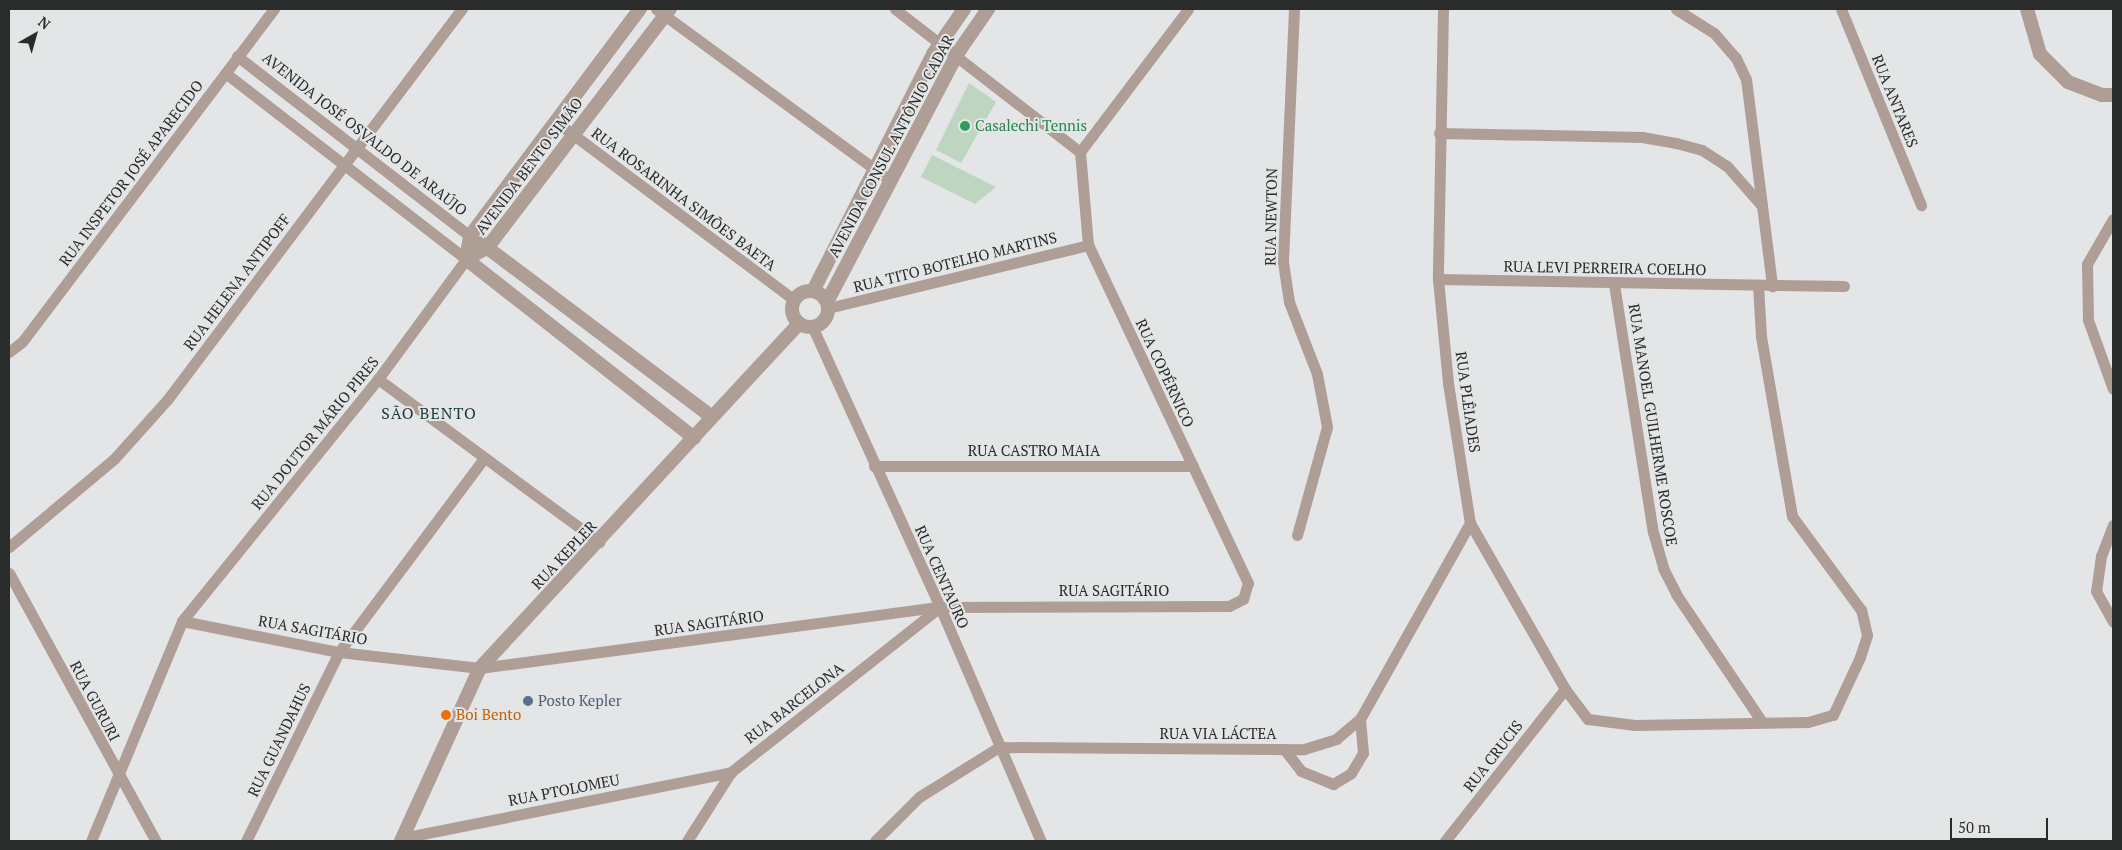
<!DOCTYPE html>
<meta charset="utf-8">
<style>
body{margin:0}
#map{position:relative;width:2122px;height:850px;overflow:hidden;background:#e3e5e6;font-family:"PT Serif",serif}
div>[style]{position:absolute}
.green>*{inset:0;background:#bed5c0}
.minor>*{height:11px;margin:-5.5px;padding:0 5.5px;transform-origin:5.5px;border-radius:5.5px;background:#ae9e95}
.tertiary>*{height:14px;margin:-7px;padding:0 7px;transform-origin:7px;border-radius:7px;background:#ae9e95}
.tertiary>.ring{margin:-7px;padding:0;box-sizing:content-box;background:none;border:14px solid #ae9e95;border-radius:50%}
.dots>*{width:14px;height:14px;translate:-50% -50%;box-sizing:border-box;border:2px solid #e3e5e6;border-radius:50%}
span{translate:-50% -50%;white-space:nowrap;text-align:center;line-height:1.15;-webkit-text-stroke:4px #e3e5e6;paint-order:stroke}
.street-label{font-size:15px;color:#2a2b2b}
.leisure-label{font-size:15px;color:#27864d}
.left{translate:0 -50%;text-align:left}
.service-label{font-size:15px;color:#4e5e75}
.food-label{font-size:15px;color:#c56008}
.neighbourhood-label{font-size:16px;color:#16393c;letter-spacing:1px}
.frame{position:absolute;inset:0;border:10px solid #2a2b2b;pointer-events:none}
.north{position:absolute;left:10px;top:10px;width:50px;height:50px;-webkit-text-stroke:4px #e3e5e6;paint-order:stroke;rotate:38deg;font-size:14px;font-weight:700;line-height:20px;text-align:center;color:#2a2b2b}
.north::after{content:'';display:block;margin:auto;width:18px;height:22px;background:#2a2b2b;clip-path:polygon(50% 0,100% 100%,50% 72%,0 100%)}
.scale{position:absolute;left:1950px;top:818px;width:98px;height:22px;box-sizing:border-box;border:2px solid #2a2b2b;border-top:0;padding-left:6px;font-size:15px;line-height:18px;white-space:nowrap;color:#2a2b2b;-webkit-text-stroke:4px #e3e5e6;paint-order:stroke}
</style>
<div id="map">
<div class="green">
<i style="clip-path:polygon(969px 83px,996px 102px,961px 163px,936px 150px)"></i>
<i style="clip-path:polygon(932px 155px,996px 187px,975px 204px,921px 177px)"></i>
</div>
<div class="minor">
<i style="left:656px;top:9px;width:290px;rotate:36.2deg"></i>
<i style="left:895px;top:9px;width:234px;rotate:37.7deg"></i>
<i style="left:1294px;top:9px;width:253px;rotate:92.5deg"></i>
<i style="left:1283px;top:262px;width:40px;rotate:81.5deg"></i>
<i style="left:1289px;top:302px;width:77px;rotate:68.7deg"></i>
<i style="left:1317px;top:374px;width:54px;rotate:79.3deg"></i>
<i style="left:1327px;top:427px;width:112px;rotate:105.5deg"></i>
<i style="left:1443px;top:9px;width:270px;rotate:91.1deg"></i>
<i style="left:1438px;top:279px;width:104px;rotate:84.5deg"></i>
<i style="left:1448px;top:383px;width:142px;rotate:81.1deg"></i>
<i style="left:1470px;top:523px;width:191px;rotate:60.2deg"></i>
<i style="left:1565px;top:689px;width:38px;rotate:53deg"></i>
<i style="left:1588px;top:719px;width:47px;rotate:7.3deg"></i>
<i style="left:1635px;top:725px;width:173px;rotate:-1deg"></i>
<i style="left:1808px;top:722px;width:26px;rotate:-16deg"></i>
<i style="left:1833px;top:715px;width:64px;rotate:-65deg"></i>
<i style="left:1860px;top:657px;width:23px;rotate:-72deg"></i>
<i style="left:1867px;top:635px;width:26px;rotate:-103deg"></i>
<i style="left:1861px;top:610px;width:117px;rotate:-126.3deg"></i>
<i style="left:1792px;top:516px;width:183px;rotate:-99.8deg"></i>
<i style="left:1761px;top:336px;width:50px;rotate:-93.4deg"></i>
<i style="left:1676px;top:9px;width:45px;rotate:32.3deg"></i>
<i style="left:1714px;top:33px;width:33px;rotate:49deg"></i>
<i style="left:1736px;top:58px;width:23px;rotate:65deg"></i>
<i style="left:1746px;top:79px;width:209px;rotate:82.8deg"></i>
<i style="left:1841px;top:9px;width:212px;rotate:67.8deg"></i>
<i style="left:237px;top:56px;width:294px;rotate:37.7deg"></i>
<i style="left:555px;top:121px;width:299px;rotate:36.8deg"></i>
<i style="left:1439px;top:133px;width:203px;rotate:1.1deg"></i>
<i style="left:1642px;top:137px;width:35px;rotate:10deg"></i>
<i style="left:1676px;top:143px;width:27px;rotate:15deg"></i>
<i style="left:1702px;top:150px;width:30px;rotate:33deg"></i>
<i style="left:1727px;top:166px;width:53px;rotate:48.8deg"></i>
<i style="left:1080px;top:152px;width:179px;rotate:-52.9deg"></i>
<i style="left:2113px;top:219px;width:52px;rotate:120deg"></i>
<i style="left:2087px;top:264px;width:56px;rotate:89deg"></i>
<i style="left:2088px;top:320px;width:73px;rotate:70.1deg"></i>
<i style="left:1438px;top:279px;width:406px;rotate:1deg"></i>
<i style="left:1614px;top:284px;width:251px;rotate:81.1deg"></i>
<i style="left:1653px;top:532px;width:37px;rotate:74deg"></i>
<i style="left:1663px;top:568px;width:29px;rotate:63deg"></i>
<i style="left:1676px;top:594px;width:154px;rotate:56.1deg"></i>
<i style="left:828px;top:308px;width:268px;rotate:-13.6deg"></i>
<i style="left:812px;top:326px;width:309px;rotate:65.5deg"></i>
<i style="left:940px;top:607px;width:255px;rotate:66.7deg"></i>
<i style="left:9px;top:352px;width:16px;rotate:-38deg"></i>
<i style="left:22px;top:342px;width:418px;rotate:-52.9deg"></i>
<i style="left:378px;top:379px;width:275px;rotate:36.4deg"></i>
<i style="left:874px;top:466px;width:319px"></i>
<i style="left:2113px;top:525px;width:33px;rotate:111deg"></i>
<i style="left:2101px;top:556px;width:35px;rotate:98deg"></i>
<i style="left:2096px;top:591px;width:35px;rotate:61deg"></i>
<i style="left:9px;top:547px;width:137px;rotate:-40deg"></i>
<i style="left:114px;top:459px;width:79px;rotate:-48.1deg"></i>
<i style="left:167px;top:400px;width:490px;rotate:-53deg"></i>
<i style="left:9px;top:573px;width:306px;rotate:61.3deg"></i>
<i style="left:182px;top:621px;width:160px;rotate:11.2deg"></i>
<i style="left:339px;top:652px;width:142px;rotate:6.5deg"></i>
<i style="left:480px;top:668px;width:464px;rotate:-7.6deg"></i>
<i style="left:940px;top:607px;width:289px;rotate:-0.2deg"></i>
<i style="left:1229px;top:606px;width:16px;rotate:-27deg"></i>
<i style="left:1243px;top:599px;width:17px;rotate:-73deg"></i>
<i style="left:1248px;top:583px;width:374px;rotate:-115.3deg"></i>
<i style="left:1088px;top:245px;width:93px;rotate:-94.9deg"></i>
<i style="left:1284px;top:749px;width:28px;rotate:52deg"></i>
<i style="left:1301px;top:771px;width:35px;rotate:22deg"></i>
<i style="left:1333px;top:784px;width:21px;rotate:-31deg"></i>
<i style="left:1351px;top:773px;width:23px;rotate:-59deg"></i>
<i style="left:1363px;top:753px;width:34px;rotate:-95deg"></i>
<i style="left:402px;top:838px;width:336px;rotate:-11.3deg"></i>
<i style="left:91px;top:841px;width:238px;rotate:-67.5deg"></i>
<i style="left:182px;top:621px;width:311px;rotate:-51deg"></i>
<i style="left:378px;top:379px;width:149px;rotate:-53.7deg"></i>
<i style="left:466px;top:259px;width:304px;rotate:-142.3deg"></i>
<i style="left:246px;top:841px;width:211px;rotate:-63.8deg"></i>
<i style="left:339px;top:652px;width:242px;rotate:-53.2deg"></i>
<i style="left:687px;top:841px;width:82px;rotate:-57.5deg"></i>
<i style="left:731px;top:772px;width:265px;rotate:-38.3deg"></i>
<i style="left:875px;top:841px;width:62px;rotate:-45deg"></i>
<i style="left:919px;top:797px;width:94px;rotate:-32deg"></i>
<i style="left:999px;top:747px;width:305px;rotate:0.4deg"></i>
<i style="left:1304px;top:749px;width:34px;rotate:-17deg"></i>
<i style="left:1336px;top:739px;width:31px;rotate:-40deg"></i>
<i style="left:1360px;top:719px;width:225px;rotate:-60.7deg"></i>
<i style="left:1445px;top:841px;width:194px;rotate:-51.7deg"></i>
</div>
<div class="tertiary">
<i style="left:2027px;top:9px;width:47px;rotate:73.9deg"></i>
<i style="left:2040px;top:54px;width:40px;rotate:45deg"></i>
<i style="left:2068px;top:82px;width:36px;rotate:21deg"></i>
<i style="left:2102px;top:95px;width:11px"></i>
<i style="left:481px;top:243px;width:289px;rotate:37deg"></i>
<i style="left:466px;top:259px;width:24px;rotate:-28deg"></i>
<i style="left:487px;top:248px;width:301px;rotate:-52.6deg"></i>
<i style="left:466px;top:259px;width:23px;rotate:-80deg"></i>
<i style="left:470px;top:236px;width:284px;rotate:-53.2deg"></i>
<i style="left:466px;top:259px;width:290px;rotate:38.1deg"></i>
<i style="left:813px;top:291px;width:266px;rotate:-63.1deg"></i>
<i style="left:933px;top:54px;width:55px;rotate:-55.4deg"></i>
<i class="ring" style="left:792px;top:291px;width:22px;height:22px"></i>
<i style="left:827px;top:302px;width:280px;rotate:-62.3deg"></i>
<i style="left:957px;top:54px;width:55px;rotate:-55.4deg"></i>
<i style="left:401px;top:841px;width:190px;rotate:-65.5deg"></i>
<i style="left:480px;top:668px;width:470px;rotate:-47.2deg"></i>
</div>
<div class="dots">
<i style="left:965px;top:126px;background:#2e9e5b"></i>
<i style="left:528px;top:701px;background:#5c6f8a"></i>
<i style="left:446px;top:715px;background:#e8710a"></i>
</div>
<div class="street-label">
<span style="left:1895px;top:101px;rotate:68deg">RUA ANTARES</span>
<span style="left:365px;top:134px;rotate:38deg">AVENIDA JOSÉ OSVALDO DE ARAÚJO</span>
<span style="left:891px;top:146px;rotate:-62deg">AVENIDA CONSUL ANTÔNIO CADAR</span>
<span style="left:529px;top:166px;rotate:-53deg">AVENIDA BENTO SIMÃO</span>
<span style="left:131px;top:173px;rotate:-53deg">RUA INSPETOR JOSÉ APARECIDO</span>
<span style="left:684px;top:199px;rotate:37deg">RUA ROSARINHA SIMÕES BAETA</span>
<span style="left:1271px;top:217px;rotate:-89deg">RUA NEWTON</span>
<span style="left:955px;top:262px;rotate:-14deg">RUA TITO BOTELHO MARTINS</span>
<span style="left:1605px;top:268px;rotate:1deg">RUA LEVI PERREIRA COELHO</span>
<span style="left:237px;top:282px;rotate:-53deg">RUA HELENA ANTIPOFF</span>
<span style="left:1165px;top:373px;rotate:65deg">RUA COPÉRNICO</span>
<span style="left:1468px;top:402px;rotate:82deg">RUA PLÊIADES</span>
<span style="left:1653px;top:425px;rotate:81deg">RUA MANOEL GUILHERME ROSCOE</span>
<span style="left:315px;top:433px;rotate:-51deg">RUA DOUTOR MÁRIO PIRES</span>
<span style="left:1034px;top:451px">RUA CASTRO MAIA</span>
<span style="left:564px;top:555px;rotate:-47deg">RUA KEPLER</span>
<span style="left:942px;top:577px;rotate:66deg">RUA CENTAURO</span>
<span style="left:1114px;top:591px">RUA SAGITÁRIO</span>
<span style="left:709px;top:623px;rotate:-8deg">RUA SAGITÁRIO</span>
<span style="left:313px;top:630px;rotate:10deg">RUA SAGITÁRIO</span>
<span style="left:95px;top:701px;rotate:62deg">RUA GURURI</span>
<span style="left:794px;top:703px;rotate:-38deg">RUA BARCELONA</span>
<span style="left:1218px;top:734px">RUA VIA LÁCTEA</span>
<span style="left:279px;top:740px;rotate:-64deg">RUA GUANDAHUS</span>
<span style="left:1493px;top:756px;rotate:-52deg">RUA CRUCIS</span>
<span style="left:564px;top:790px;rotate:-11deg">RUA PTOLOMEU</span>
</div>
<div class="leisure-label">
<span class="left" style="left:975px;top:126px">Casalechi Tennis</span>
</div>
<div class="service-label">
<span class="left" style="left:538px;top:701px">Posto Kepler</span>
</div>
<div class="food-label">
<span class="left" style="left:456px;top:715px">Boi Bento</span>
</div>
<div class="neighbourhood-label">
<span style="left:429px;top:413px">SÃO BENTO</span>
</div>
<div class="frame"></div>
<div class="north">N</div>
<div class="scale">50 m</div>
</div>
